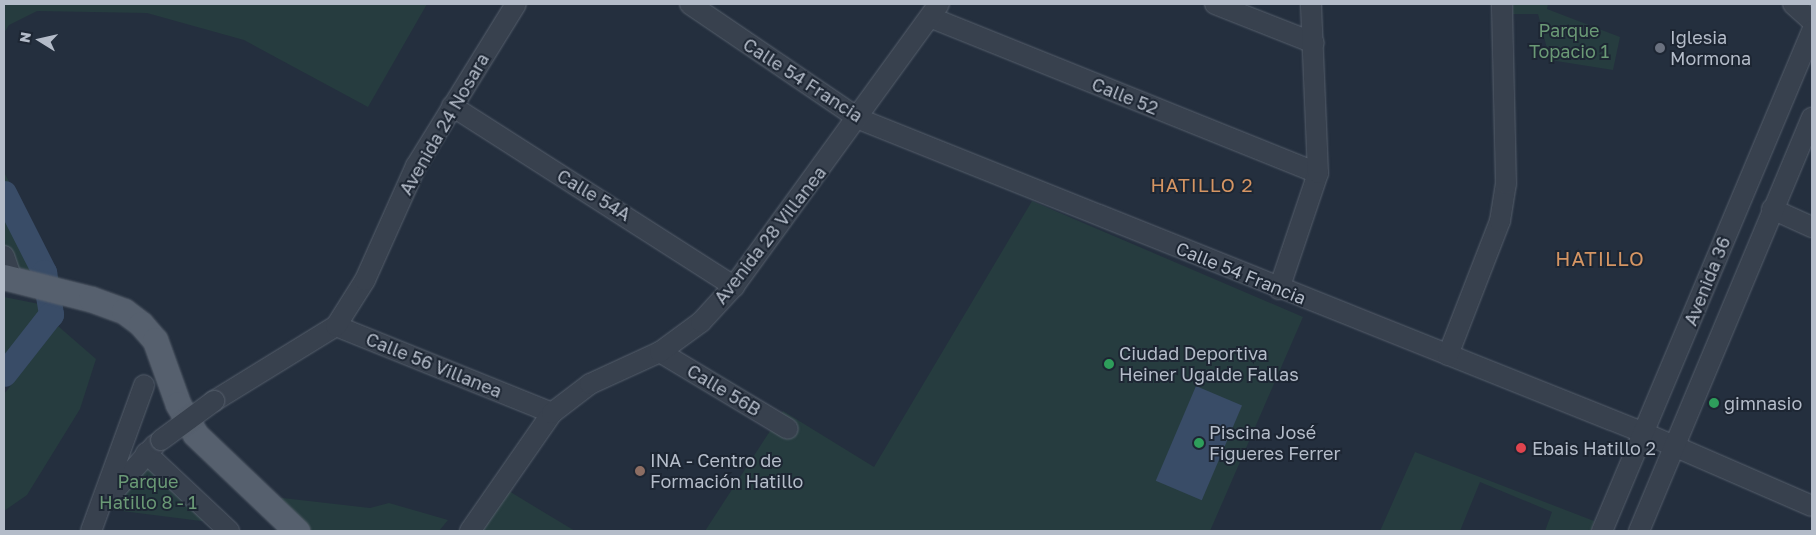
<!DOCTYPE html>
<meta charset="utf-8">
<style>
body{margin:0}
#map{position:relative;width:1816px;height:535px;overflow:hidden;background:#242f3e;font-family:"Golos Text",sans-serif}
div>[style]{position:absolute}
.green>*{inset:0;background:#263c3f}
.water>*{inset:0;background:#394c67;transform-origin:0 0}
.river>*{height:25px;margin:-12.5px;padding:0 12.5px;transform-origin:12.5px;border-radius:12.5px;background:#394c67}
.roads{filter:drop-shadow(0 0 1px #565f6c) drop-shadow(0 0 1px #565f6c)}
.minor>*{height:20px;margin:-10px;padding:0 10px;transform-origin:10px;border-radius:10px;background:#38414e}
.major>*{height:25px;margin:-12.5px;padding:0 12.5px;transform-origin:12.5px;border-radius:12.5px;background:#56606e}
.bridges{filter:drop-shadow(0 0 1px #565f6c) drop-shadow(0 0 1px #565f6c)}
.minor-bridge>*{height:20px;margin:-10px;padding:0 10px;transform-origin:10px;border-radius:10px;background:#38414e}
.dots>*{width:14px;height:14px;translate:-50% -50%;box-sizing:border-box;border:2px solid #1d2633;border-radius:50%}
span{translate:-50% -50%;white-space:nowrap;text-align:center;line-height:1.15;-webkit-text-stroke:4px #1d2633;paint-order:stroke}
.park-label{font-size:18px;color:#6b9a76}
.poi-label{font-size:18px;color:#b4bcc9}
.left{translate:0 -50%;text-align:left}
.street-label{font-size:18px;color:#b4bcc9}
.neighbourhood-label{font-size:19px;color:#d59563;letter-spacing:1px}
.quarter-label{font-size:20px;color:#d59563;letter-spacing:1px}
.frame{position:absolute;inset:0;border:5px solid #b4bcc9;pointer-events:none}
.north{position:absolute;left:15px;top:15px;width:50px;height:50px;-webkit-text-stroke:4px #1d2633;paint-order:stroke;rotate:280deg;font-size:14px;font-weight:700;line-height:20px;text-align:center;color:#b4bcc9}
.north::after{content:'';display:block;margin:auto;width:18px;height:22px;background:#b4bcc9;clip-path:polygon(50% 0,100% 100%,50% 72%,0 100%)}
</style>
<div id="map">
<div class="green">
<i style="clip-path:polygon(4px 4px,427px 4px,368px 107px,244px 40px,147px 13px,37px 11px,9px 25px,4px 33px)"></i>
<i style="clip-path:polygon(1513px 4px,1548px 4px,1547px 9px,1620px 37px,1613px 70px,1550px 60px,1538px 14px,1513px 14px)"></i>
<i style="clip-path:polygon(4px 172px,60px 280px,13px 266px,4px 246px)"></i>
<i style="clip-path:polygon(1032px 201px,1303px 317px,1210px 531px,705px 531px,783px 411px,874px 467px)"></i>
<i style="clip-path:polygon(4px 297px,44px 305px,41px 319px,4px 368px)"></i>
<i style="clip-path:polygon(58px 326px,96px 359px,80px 409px,27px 495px,4px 511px,4px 394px)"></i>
<i style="clip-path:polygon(1415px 452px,1594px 521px,1591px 531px,1545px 531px,1552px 512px,1480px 482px,1460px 531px,1380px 531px)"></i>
<i style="clip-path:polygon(144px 460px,217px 523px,106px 509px)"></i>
<i style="clip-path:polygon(507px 490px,575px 531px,483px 531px)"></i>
<i style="clip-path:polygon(265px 496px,370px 508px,389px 503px,448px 520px,439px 531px,302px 531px)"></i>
</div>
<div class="water">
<i style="left:1196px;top:386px;width:50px;height:103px;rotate:23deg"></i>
</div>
<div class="river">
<i style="left:4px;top:193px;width:89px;rotate:63.1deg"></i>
<i style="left:44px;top:272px;width:43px;rotate:80.5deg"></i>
<i style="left:51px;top:314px;width:76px;rotate:128.1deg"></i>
</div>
<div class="roads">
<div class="minor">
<i style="left:690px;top:4px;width:204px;rotate:34.2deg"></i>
<i style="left:859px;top:119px;width:845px;rotate:21.8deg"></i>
<i style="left:1644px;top:433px;width:183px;rotate:23.5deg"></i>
<i style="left:1215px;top:4px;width:106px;rotate:21.5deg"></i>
<i style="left:1793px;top:4px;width:25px;rotate:42deg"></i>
<i style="left:932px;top:18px;width:416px;rotate:21.9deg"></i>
<i style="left:452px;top:106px;width:335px;rotate:32.6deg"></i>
<i style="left:1772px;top:209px;width:44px;rotate:24.2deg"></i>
<i style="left:4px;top:256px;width:24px;rotate:71deg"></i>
<i style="left:1279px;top:289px;width:122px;rotate:-71.4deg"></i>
<i style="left:1318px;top:173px;width:169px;rotate:-92.4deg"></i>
<i style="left:336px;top:326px;width:233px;rotate:21.9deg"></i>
<i style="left:660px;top:352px;width:149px;rotate:31deg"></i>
<i style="left:1448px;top:355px;width:144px;rotate:-68.8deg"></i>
<i style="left:1500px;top:221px;width:37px;rotate:-81deg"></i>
<i style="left:1506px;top:184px;width:180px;rotate:-91.3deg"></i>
<i style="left:214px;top:401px;width:143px;rotate:-31.6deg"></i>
<i style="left:336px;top:326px;width:54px;rotate:-57.8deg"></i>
<i style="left:365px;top:280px;width:125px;rotate:-65.9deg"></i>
<i style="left:416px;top:166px;width:190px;rotate:-58.3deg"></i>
<i style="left:146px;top:453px;width:114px;rotate:43.2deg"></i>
<i style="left:111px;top:495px;width:67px;rotate:-48.7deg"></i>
<i style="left:91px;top:531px;width:155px;rotate:-70deg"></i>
<i style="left:470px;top:531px;width:144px;rotate:-55.2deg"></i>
<i style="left:552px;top:413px;width:48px;rotate:-37.3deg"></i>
<i style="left:590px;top:384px;width:77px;rotate:-24.6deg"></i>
<i style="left:660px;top:352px;width:51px;rotate:-36.2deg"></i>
<i style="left:701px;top:322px;width:49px;rotate:-47.5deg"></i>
<i style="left:734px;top:286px;width:349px;rotate:-54deg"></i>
<i style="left:1602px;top:531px;width:542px;rotate:-67.22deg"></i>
<i style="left:1639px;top:531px;width:448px;rotate:-67.3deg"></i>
</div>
<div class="major">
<i style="left:4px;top:277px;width:90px;rotate:14.2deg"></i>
<i style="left:91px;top:299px;width:35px;rotate:20deg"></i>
<i style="left:124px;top:311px;width:21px;rotate:37deg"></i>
<i style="left:141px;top:324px;width:21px;rotate:49deg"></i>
<i style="left:155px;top:340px;width:68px;rotate:70.2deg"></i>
<i style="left:178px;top:404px;width:34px;rotate:60deg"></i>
<i style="left:195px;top:434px;width:141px;rotate:43.6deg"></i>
</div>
</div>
<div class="bridges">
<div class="minor-bridge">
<i style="left:161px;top:440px;width:66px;rotate:-36.3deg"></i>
</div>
</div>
<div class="dots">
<i style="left:1660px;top:48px;background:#6b7280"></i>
<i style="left:1109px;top:364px;background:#2e9e5b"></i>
<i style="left:1714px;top:403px;background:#2e9e5b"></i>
<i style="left:1199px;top:443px;background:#2e9e5b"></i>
<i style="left:1521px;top:448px;background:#e0444e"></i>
<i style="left:640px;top:471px;background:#8d6e63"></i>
</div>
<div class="park-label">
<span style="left:1569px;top:41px">Parque<br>Topacio 1</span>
<span style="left:148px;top:492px">Parque<br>Hatillo 8 - 1</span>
</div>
<div class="poi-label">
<span class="left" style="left:1670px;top:48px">Iglesia<br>Mormona</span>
<span class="left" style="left:1119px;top:364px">Ciudad Deportiva<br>Heiner Ugalde Fallas</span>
<span class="left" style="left:1724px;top:403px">gimnasio</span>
<span class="left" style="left:1209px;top:443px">Piscina José<br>Figueres Ferrer</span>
<span class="left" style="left:1532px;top:448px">Ebais Hatillo 2</span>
<span class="left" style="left:650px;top:471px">INA - Centro de<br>Formación Hatillo</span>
</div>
<div class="street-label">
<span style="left:803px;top:80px;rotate:33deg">Calle 54 Francia</span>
<span style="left:1125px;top:96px;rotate:22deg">Calle 52</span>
<span style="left:444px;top:124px;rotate:-60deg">Avenida 24 Nosara</span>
<span style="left:594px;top:195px;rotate:31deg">Calle 54A</span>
<span style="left:770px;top:235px;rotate:-52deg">Avenida 28 Villanea</span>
<span style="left:1241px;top:273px;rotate:22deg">Calle 54 Francia</span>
<span style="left:1707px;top:281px;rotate:-68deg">Avenida 36</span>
<span style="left:434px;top:365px;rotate:22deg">Calle 56 Villanea</span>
<span style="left:724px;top:390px;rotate:31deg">Calle 56B</span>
</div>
<div class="neighbourhood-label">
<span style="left:1202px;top:185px">HATILLO 2</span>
</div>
<div class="quarter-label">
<span style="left:1600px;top:258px">HATILLO</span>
</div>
<div class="frame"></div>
<div class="north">N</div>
</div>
